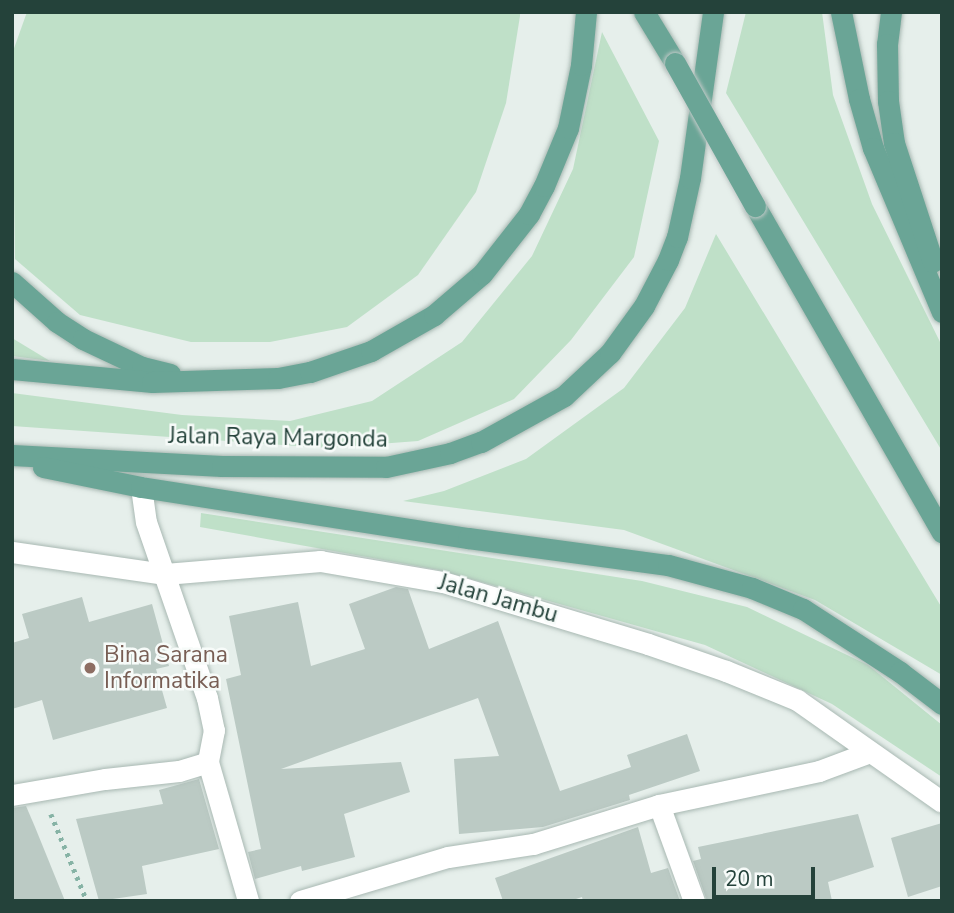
<!DOCTYPE html>
<style>
body{margin:0}
#map{position:relative;width:954px;height:913px;overflow:hidden;background:#e6efeb;font-family:"Nunito Sans",sans-serif}
div>[style]{position:absolute}
.green>*{inset:0;background:#bfe0c8}
.building>*{inset:0;background:#bbcac4}
.path>*{height:4.5px;margin-top:-2.25px;transform-origin:0;background:repeating-linear-gradient(90deg,#86b3a5 0 3.5px,transparent 0 8.5px)}
.roads{filter:drop-shadow(0 0 2px #a8b8b2) drop-shadow(0 0 2px #a8b8b2)}
.minor>*{height:21px;margin:-10.5px;padding:0 10.5px;transform-origin:10.5px;border-radius:10.5px;background:#fff}
.major>*{height:21px;margin:-10.5px;padding:0 10.5px;transform-origin:10.5px;border-radius:10.5px;background:#6aa596}
.bridges{filter:drop-shadow(0 0 2px #c2cac8) drop-shadow(0 0 2px #c2cac8)}
.major-bridge>*{height:21px;margin:-10.5px;padding:0 10.5px;transform-origin:10.5px;border-radius:10.5px;background:#6aa596}
.dots>*{width:19px;height:19px;translate:-50% -50%;box-sizing:border-box;border:4px solid #f7fbf9;border-radius:50%}
span{translate:-50% -50%;white-space:nowrap;text-align:center;line-height:1.15;-webkit-text-stroke:5px #f7fbf9;paint-order:stroke}
.street-label{font-size:23px;color:#24423a}
.education-label{font-size:23px;color:#785e54}
.left{translate:0 -50%;text-align:left}
.frame{position:absolute;inset:0;border:14px solid #24423a;pointer-events:none}
.scale{position:absolute;left:712px;top:867px;width:103px;height:32px;box-sizing:border-box;border:4px solid #24423a;border-top:0;padding-left:9px;font-size:21px;line-height:24px;white-space:nowrap;color:#24423a;-webkit-text-stroke:5px #f7fbf9;paint-order:stroke}
</style>
<div id="map">
<div class="green">
<i style="clip-path:polygon(27px 12px,520px 12px,520px 16px,506px 103px,476px 192px,418px 275px,347px 327px,270px 342px,191px 342px,80px 315px,15px 259px,12px 54px)"></i>
<i style="clip-path:polygon(746px 12px,822px 12px,833px 95px,872px 204px,942px 346px,942px 451px,726px 93px)"></i>
<i style="clip-path:polygon(602px 32px,659px 141px,634px 257px,571px 340px,514px 399px,418px 441px,326px 448px,12px 426px,12px 393px,182px 415px,290px 421px,372px 401px,462px 342px,532px 256px,573px 169px)"></i>
<i style="clip-path:polygon(716px 234px,942px 608px,942px 675px,815px 600px,624px 530px,403px 501px,444px 491px,526px 459px,624px 388px,685px 308px)"></i>
<i style="clip-path:polygon(12px 338px,50px 361px,12px 356px)"></i>
<i style="clip-path:polygon(201px 513px,642px 581px,747px 607px,868px 665px,942px 725px,942px 777px,832px 704px,705px 645px,439px 570px,200px 527px)"></i>
</div>
<div class="building">
<i style="clip-path:polygon(396px 587px,408px 589px,429px 649px,498px 621px,560px 791px,631px 767px,627px 755px,687px 734px,700px 771px,629px 795px,630px 800px,543px 827px,459px 834px,454px 759px,499px 756px,478px 698px,281px 769px,401px 762px,410px 792px,344px 814px,355px 857px,302px 871px,301px 866px,255px 879px,248px 852px,261px 849px,226px 679px,241px 675px,229px 616px,298px 602px,311px 666px,365px 649px,349px 604px)"></i>
<i style="clip-path:polygon(82px 597px,89px 622px,152px 604px,169px 666px,156px 669px,167px 708px,53px 740px,42px 700px,12px 709px,12px 643px,29px 638px,22px 614px)"></i>
<i style="clip-path:polygon(199px 779px,219px 849px,142px 866px,147px 894px,99px 901px,76px 819px,163px 804px,159px 790px)"></i>
<i style="clip-path:polygon(26px 806px,35px 827px,65px 901px,12px 901px,12px 808px)"></i>
<i style="clip-path:polygon(858px 814px,874px 867px,828px 882px,832px 901px,707px 901px,693px 861px,701px 859px,698px 847px)"></i>
<i style="clip-path:polygon(942px 823px,942px 886px,908px 897px,891px 838px)"></i>
<i style="clip-path:polygon(638px 827px,651px 873px,668px 868px,680px 901px,583px 901px,582px 897px,570px 901px,503px 901px,495px 878px)"></i>
</div>
<div class="path">
<i style="left:51px;top:814px;width:94px;rotate:67.5deg"></i>
</div>
<div class="roads">
<div class="minor">
<i style="left:141px;top:487px;width:35px;rotate:82deg"></i>
<i style="left:146px;top:522px;width:186px;rotate:70.9deg"></i>
<i style="left:207px;top:698px;width:33px;rotate:78deg"></i>
<i style="left:214px;top:730px;width:33px;rotate:101deg"></i>
<i style="left:208px;top:762px;width:145px;rotate:73.9deg"></i>
<i style="left:12px;top:552px;width:155px;rotate:8.2deg"></i>
<i style="left:165px;top:574px;width:156px;rotate:-4.8deg"></i>
<i style="left:320px;top:561px;width:125px;rotate:9.7deg"></i>
<i style="left:443px;top:582px;width:214px;rotate:16.8deg"></i>
<i style="left:648px;top:644px;width:83px;rotate:19.1deg"></i>
<i style="left:726px;top:671px;width:77px;rotate:22.2deg"></i>
<i style="left:797px;top:700px;width:177px;rotate:35.1deg"></i>
<i style="left:12px;top:795px;width:94px;rotate:-9.8deg"></i>
<i style="left:105px;top:779px;width:74px;rotate:-6.2deg"></i>
<i style="left:179px;top:771px;width:30px;rotate:-17deg"></i>
<i style="left:659px;top:805px;width:102px;rotate:70deg"></i>
<i style="left:300px;top:901px;width:154px;rotate:-16.6deg"></i>
<i style="left:448px;top:857px;width:86px;rotate:-8.7deg"></i>
<i style="left:533px;top:844px;width:132px;rotate:-17.2deg"></i>
<i style="left:659px;top:805px;width:164px;rotate:-12deg"></i>
<i style="left:819px;top:771px;width:54px;rotate:-20.4deg"></i>
</div>
<div class="major">
<i style="left:644px;top:12px;width:60px;rotate:58.7deg"></i>
<i style="left:841px;top:12px;width:89px;rotate:78.3deg"></i>
<i style="left:859px;top:99px;width:51px;rotate:74.1deg"></i>
<i style="left:873px;top:148px;width:178px;rotate:67.2deg"></i>
<i style="left:891px;top:12px;width:32px;rotate:97deg"></i>
<i style="left:887px;top:44px;width:57px;rotate:89deg"></i>
<i style="left:888px;top:101px;width:42px;rotate:81.9deg"></i>
<i style="left:894px;top:143px;width:125px;rotate:71.9deg"></i>
<i style="left:755px;top:206px;width:376px;rotate:60.2deg"></i>
<i style="left:12px;top:282px;width:60px;rotate:41.6deg"></i>
<i style="left:57px;top:322px;width:31px;rotate:33deg"></i>
<i style="left:83px;top:339px;width:65px;rotate:25.4deg"></i>
<i style="left:142px;top:367px;width:29px;rotate:14deg"></i>
<i style="left:12px;top:369px;width:141px;rotate:5.3deg"></i>
<i style="left:152px;top:382px;width:126px;rotate:-1.8deg"></i>
<i style="left:278px;top:378px;width:33px;rotate:-11deg"></i>
<i style="left:310px;top:372px;width:65px;rotate:-19deg"></i>
<i style="left:371px;top:351px;width:73px;rotate:-29.7deg"></i>
<i style="left:434px;top:315px;width:63px;rotate:-40.5deg"></i>
<i style="left:482px;top:274px;width:76px;rotate:-51.9deg"></i>
<i style="left:529px;top:214px;width:32px;rotate:-62deg"></i>
<i style="left:544px;top:186px;width:63px;rotate:-67.5deg"></i>
<i style="left:568px;top:128px;width:64px;rotate:-78.3deg"></i>
<i style="left:581px;top:65px;width:53px;rotate:-84.6deg"></i>
<i style="left:12px;top:455px;width:210px;rotate:3deg"></i>
<i style="left:222px;top:466px;width:164px;rotate:0.3deg"></i>
<i style="left:386px;top:467px;width:66px;rotate:-12.3deg"></i>
<i style="left:450px;top:453px;width:33px;rotate:-20deg"></i>
<i style="left:481px;top:442px;width:95px;rotate:-29deg"></i>
<i style="left:564px;top:396px;width:63px;rotate:-43.1deg"></i>
<i style="left:610px;top:353px;width:58px;rotate:-54.1deg"></i>
<i style="left:644px;top:306px;width:52px;rotate:-62.4deg"></i>
<i style="left:668px;top:260px;width:25px;rotate:-69deg"></i>
<i style="left:677px;top:237px;width:60px;rotate:-77.6deg"></i>
<i style="left:690px;top:178px;width:168px;rotate:-82.1deg"></i>
<i style="left:43px;top:467px;width:100px;rotate:11.5deg"></i>
<i style="left:141px;top:487px;width:331px;rotate:8.9deg"></i>
<i style="left:468px;top:538px;width:202px;rotate:7.7deg"></i>
<i style="left:668px;top:565px;width:87px;rotate:15.3deg"></i>
<i style="left:752px;top:588px;width:55px;rotate:22.4deg"></i>
<i style="left:803px;top:609px;width:116px;rotate:33deg"></i>
<i style="left:900px;top:672px;width:53px;rotate:37.3deg"></i>
</div>
</div>
<div class="bridges">
<div class="major-bridge">
<i style="left:675px;top:63px;width:164px;rotate:60.8deg"></i>
</div>
</div>
<div class="dots">
<i style="left:90px;top:668px;background:#8d6e63"></i>
</div>
<div class="street-label">
<span style="left:278px;top:438px;rotate:1deg">Jalan Raya Margonda</span>
<span style="left:498px;top:599px;rotate:16deg">Jalan Jambu</span>
</div>
<div class="education-label">
<span class="left" style="left:104px;top:668px">Bina Sarana<br>Informatika</span>
</div>
<div class="frame"></div>
<div class="scale">20 m</div>
</div>
